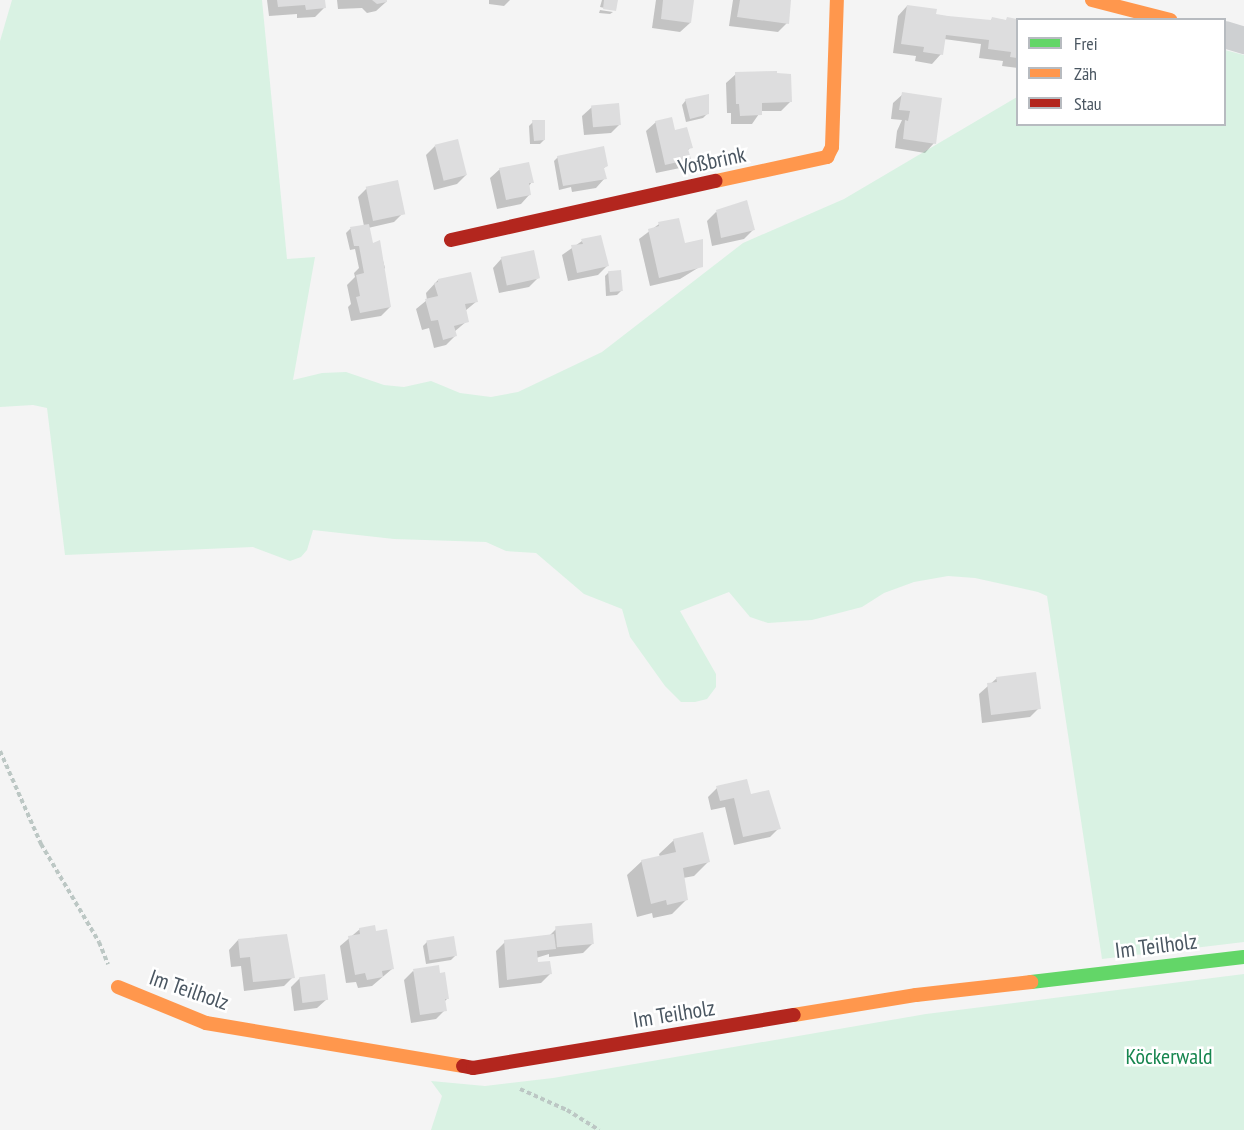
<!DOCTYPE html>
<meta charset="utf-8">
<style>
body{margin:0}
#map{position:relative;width:1244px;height:1130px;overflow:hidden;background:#f4f4f4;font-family:"PT Sans Narrow",sans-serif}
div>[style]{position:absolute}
.green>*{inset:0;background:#d9f2e3}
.shadow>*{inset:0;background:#0003}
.building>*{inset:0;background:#ddddde;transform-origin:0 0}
.path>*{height:4px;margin-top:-2px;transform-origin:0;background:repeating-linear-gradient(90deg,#bcc7c4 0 4.5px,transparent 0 7.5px)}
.street>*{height:27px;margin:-13.5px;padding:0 13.5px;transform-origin:13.5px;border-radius:13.5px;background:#ced0d2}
.fast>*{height:14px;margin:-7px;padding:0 7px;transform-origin:7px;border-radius:7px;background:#63d668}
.slow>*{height:14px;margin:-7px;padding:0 7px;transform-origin:7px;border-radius:7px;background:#ff974d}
.jam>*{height:14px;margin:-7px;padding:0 7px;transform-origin:7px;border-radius:7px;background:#b3261e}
span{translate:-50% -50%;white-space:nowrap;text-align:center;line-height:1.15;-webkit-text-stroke:5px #fff;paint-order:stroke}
.street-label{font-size:22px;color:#4a5661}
.park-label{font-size:22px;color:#17864f}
.legend{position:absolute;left:1016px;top:18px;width:210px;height:108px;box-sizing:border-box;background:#fff;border:2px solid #b7bbc0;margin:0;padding:8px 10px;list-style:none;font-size:18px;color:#4a5661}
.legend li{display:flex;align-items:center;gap:12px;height:30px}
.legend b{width:30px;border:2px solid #b7bbc0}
</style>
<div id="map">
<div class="green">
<i style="clip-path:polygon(12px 0,262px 0,287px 259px,315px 257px,293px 380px,322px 373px,346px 372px,384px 385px,404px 387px,431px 381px,460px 393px,491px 397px,518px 392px,602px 352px,743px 243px,844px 199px,1017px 97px,1018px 124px,1224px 124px,1225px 50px,1244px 55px,1244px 942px,1102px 959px,1047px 596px,1038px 592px,975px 578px,948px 576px,914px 582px,884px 593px,862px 607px,812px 620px,768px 623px,750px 617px,729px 592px,680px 611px,716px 674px,716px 687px,707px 699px,695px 702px,681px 702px,665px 686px,630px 637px,622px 609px,584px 594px,536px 553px,506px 551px,486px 542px,394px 539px,313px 530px,307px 550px,301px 557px,290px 561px,253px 547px,65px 555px,47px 408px,33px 405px,0 407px,0 41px)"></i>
<i style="clip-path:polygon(1244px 974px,1244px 1130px,431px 1130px,442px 1096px,431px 1081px,485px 1086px,553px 1078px,926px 1014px)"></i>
</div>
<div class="shadow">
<i style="clip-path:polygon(267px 0,324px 0,324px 8px,315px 17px,297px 18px,297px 14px,269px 16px)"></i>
<i style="clip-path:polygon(337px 0,386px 0,386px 2px,376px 11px,367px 13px,362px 8px,338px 9px)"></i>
<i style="clip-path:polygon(489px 0,510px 0,504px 6px,489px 4px)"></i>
<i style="clip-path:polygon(602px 0,616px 0,614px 10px,600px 7px)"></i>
<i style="clip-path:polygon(656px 0,693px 0,690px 23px,680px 32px,652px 28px)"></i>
<i style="clip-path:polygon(733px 0,790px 0,787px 23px,778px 32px,729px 26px)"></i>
<i style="clip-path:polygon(907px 6px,935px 15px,989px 22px,992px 19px,1018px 21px,1018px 68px,1002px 66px,1003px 61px,979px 58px,981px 44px,944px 39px,941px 54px,932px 64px,915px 61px,916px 56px,893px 53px,898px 16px)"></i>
<i style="clip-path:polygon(600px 10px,613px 12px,610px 14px,599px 13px)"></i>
<i style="clip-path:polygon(736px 74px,791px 101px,781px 111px,761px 111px,752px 124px,731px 124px,731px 113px,727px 113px,726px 83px)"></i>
<i style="clip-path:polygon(903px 94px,934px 143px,925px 153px,895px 148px,897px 131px,902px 120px,891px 119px,893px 103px)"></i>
<i style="clip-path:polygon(686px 100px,707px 114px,703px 118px,686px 122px,682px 105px)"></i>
<i style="clip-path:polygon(592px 107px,620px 124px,611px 133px,584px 135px,582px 116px)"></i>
<i style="clip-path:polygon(533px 122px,544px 140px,540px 144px,530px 144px,529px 126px)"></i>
<i style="clip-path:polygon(656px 122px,673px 132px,691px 147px,687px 151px,689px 159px,680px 168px,656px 173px,646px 131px)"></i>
<i style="clip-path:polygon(435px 146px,466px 175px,457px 184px,434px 190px,426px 155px)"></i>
<i style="clip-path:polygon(558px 157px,606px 166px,603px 169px,605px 178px,596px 188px,572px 192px,571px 187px,559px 190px,554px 161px)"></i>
<i style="clip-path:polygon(500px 169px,532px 182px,528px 187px,530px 194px,521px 204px,497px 209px,490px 178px)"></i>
<i style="clip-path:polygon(367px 188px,403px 213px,394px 222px,368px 228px,372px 244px,382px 257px,385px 268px,382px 271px,390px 307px,381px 316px,351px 321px,348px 307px,351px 304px,347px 285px,355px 277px,354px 273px,359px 268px,355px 249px,350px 250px,346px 233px,350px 229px,364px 226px,358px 197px)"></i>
<i style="clip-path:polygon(716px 212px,753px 230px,744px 239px,712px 246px,707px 221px)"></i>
<i style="clip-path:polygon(659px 224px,701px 266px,680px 279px,650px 286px,639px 239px)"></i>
<i style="clip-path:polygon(582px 241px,607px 266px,598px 275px,568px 281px,562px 255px)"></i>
<i style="clip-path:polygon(502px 258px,538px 278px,529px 287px,499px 293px,493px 268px)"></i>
<i style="clip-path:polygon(609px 272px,621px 291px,617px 295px,606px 296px,605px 276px)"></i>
<i style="clip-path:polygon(438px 280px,477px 301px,465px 311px,467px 321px,454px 332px,455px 336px,446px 345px,434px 348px,429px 328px,422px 330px,416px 309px,427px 300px,426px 293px)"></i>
<i style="clip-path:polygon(997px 678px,1039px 708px,1030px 717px,982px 723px,979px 694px)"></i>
<i style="clip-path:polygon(717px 788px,749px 796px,779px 828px,770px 837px,734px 845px,725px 807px,711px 810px,708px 797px)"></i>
<i style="clip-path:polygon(674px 840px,708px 862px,694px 876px,683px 878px,686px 900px,672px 914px,653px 918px,652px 913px,637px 917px,627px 875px,642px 861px,660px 857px,659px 854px)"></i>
<i style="clip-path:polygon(360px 929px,392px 969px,372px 986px,358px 988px,356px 982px,346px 983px,340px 946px)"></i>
<i style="clip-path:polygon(556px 929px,593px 943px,583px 953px,549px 957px,549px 954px,536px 958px,537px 964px,550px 974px,541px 983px,499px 988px,496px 951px,505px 942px,549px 936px)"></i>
<i style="clip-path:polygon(238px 940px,293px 977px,284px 986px,244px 991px,241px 966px,231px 967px,229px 950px)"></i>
<i style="clip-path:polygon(427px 942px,455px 956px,451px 960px,426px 964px,423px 946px)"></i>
<i style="clip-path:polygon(413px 971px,448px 998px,444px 1002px,445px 1010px,436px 1019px,411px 1023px,404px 980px)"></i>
<i style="clip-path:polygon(300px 978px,327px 999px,317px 1008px,294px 1011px,291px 987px)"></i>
</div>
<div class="building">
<i style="clip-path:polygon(277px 0,325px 0,326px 8px,306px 10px,305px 5px,278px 7px)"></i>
<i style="clip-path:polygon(372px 0,387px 0,387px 2px,377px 4px)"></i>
<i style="clip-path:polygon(604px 0,618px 0,616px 11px,603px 9px)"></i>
<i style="clip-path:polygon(663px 0,694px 0,691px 23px,661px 19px)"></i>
<i style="clip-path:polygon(740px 0,791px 0,789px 24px,737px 17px)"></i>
<i style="clip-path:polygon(907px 5px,937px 9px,936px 14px,948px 16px,991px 20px,992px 17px,1006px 20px,1007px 17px,1017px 19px,1017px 58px,1010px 57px,1011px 52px,988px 49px,989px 40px,946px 35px,943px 55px,923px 52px,924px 47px,901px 44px)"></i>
<i style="clip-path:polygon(777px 71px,777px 73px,791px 74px,792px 102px,762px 103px,762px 115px,740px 116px,739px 104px,736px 104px,735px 72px)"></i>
<i style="clip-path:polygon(902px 92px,942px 98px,936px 144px,903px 139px,905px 120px,908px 121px,910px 111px,899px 110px)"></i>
<i style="clip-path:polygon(709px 94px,709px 114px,690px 119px,685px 99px)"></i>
<i style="left:619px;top:103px;width:22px;height:28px;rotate:85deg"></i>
<i style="clip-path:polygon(672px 117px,675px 130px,687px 127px,693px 148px,688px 149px,691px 159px,665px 165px,655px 121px)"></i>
<i style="clip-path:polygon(532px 120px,545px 120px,545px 140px,534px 141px)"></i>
<i style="left:458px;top:139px;width:37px;height:24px;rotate:76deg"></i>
<i style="clip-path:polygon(604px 146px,608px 166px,604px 168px,607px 179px,563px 186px,557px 156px)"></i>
<i style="clip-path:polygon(529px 162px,534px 183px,529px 183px,531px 195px,506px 200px,499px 168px)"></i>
<i style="left:398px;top:180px;width:35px;height:33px;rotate:78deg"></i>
<i style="clip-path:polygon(747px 200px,755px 230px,721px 238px,716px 210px)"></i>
<i style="clip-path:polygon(679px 218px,685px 243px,703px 239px,703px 267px,659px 278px,648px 229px,659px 226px,658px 222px)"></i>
<i style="clip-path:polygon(369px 224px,373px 243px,380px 240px,391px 307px,360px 313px,356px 297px,360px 296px,356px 275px,364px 273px,359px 246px,354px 246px,350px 227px)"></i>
<i style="clip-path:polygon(601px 235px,609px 266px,577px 273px,571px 245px,583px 244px,581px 239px)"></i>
<i style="left:534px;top:250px;width:29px;height:34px;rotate:78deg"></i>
<i style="left:621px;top:270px;width:21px;height:13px;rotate:85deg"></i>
<i style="clip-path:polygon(471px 272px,478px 302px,465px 304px,469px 322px,454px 326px,457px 336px,443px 340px,438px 320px,431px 321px,425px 299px,438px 296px,434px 283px,438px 282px,438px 279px)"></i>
<i style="clip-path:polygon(1036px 672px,1041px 709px,991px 715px,987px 683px,997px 682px,996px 677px)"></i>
<i style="clip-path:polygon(747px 779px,751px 794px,769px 790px,781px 829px,743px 837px,734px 798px,720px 801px,716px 786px)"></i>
<i style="clip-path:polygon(703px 832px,710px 862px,683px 868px,688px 900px,667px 905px,666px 900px,651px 904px,641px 860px,676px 852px,673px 839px)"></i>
<i style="left:592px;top:923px;width:21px;height:37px;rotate:85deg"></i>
<i style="clip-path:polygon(375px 925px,376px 931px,387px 929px,394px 969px,382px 971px,383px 977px,367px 980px,365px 973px,355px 975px,348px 936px,360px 934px,359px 928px)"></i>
<i style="clip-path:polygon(287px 934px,295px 978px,253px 982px,250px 957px,240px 958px,238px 939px)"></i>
<i style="clip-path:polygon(554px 934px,556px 949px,537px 951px,538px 962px,550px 961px,552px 974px,507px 980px,504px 940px)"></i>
<i style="left:454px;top:936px;width:20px;height:28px;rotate:81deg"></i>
<i style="clip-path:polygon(439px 965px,440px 973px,445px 972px,449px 999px,445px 999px,447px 1011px,420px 1015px,413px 969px)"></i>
<i style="left:325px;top:974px;width:26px;height:26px;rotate:83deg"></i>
</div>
<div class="path">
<i style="left:0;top:751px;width:102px;rotate:66.2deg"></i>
<i style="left:41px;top:844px;width:114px;rotate:59.4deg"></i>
<i style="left:99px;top:942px;width:24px;rotate:68deg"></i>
<i style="left:520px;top:1089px;width:51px;rotate:24.1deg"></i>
<i style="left:567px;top:1110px;width:38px;rotate:32deg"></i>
</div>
<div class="street">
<i style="left:1224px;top:34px;width:21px;rotate:17deg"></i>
</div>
<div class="fast">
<i style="left:1031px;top:982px;width:214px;rotate:-6.7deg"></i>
</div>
<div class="slow">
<i style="left:1092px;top:0;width:81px;rotate:14.4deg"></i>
<i style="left:716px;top:181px;width:114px;rotate:-12.2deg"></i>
<i style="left:827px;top:157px;width:11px;rotate:-63deg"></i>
<i style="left:832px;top:147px;width:147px;rotate:-88.1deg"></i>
<i style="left:118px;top:987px;width:95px;rotate:22.2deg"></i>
<i style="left:206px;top:1023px;width:261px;rotate:9.5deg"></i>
<i style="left:794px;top:1015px;width:124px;rotate:-9.3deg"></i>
<i style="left:916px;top:995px;width:116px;rotate:-6.4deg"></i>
</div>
<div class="jam">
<i style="left:451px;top:240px;width:271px;rotate:-12.6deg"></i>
<i style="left:463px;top:1066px;width:10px;rotate:11deg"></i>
<i style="left:473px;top:1068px;width:325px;rotate:-9.4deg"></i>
</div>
<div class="street-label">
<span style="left:712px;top:161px;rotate:-12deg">Voßbrink</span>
<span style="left:1156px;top:946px;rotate:-7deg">Im Teilholz</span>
<span style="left:189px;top:990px;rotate:19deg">Im Teilholz</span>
<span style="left:674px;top:1014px;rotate:-9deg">Im Teilholz</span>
</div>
<div class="park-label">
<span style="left:1169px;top:1057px">Köckerwald</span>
</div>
<ul class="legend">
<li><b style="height:8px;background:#63d668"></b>Frei</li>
<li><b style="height:8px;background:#ff974d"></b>Zäh</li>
<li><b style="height:8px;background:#b3261e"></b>Stau</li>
</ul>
</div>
